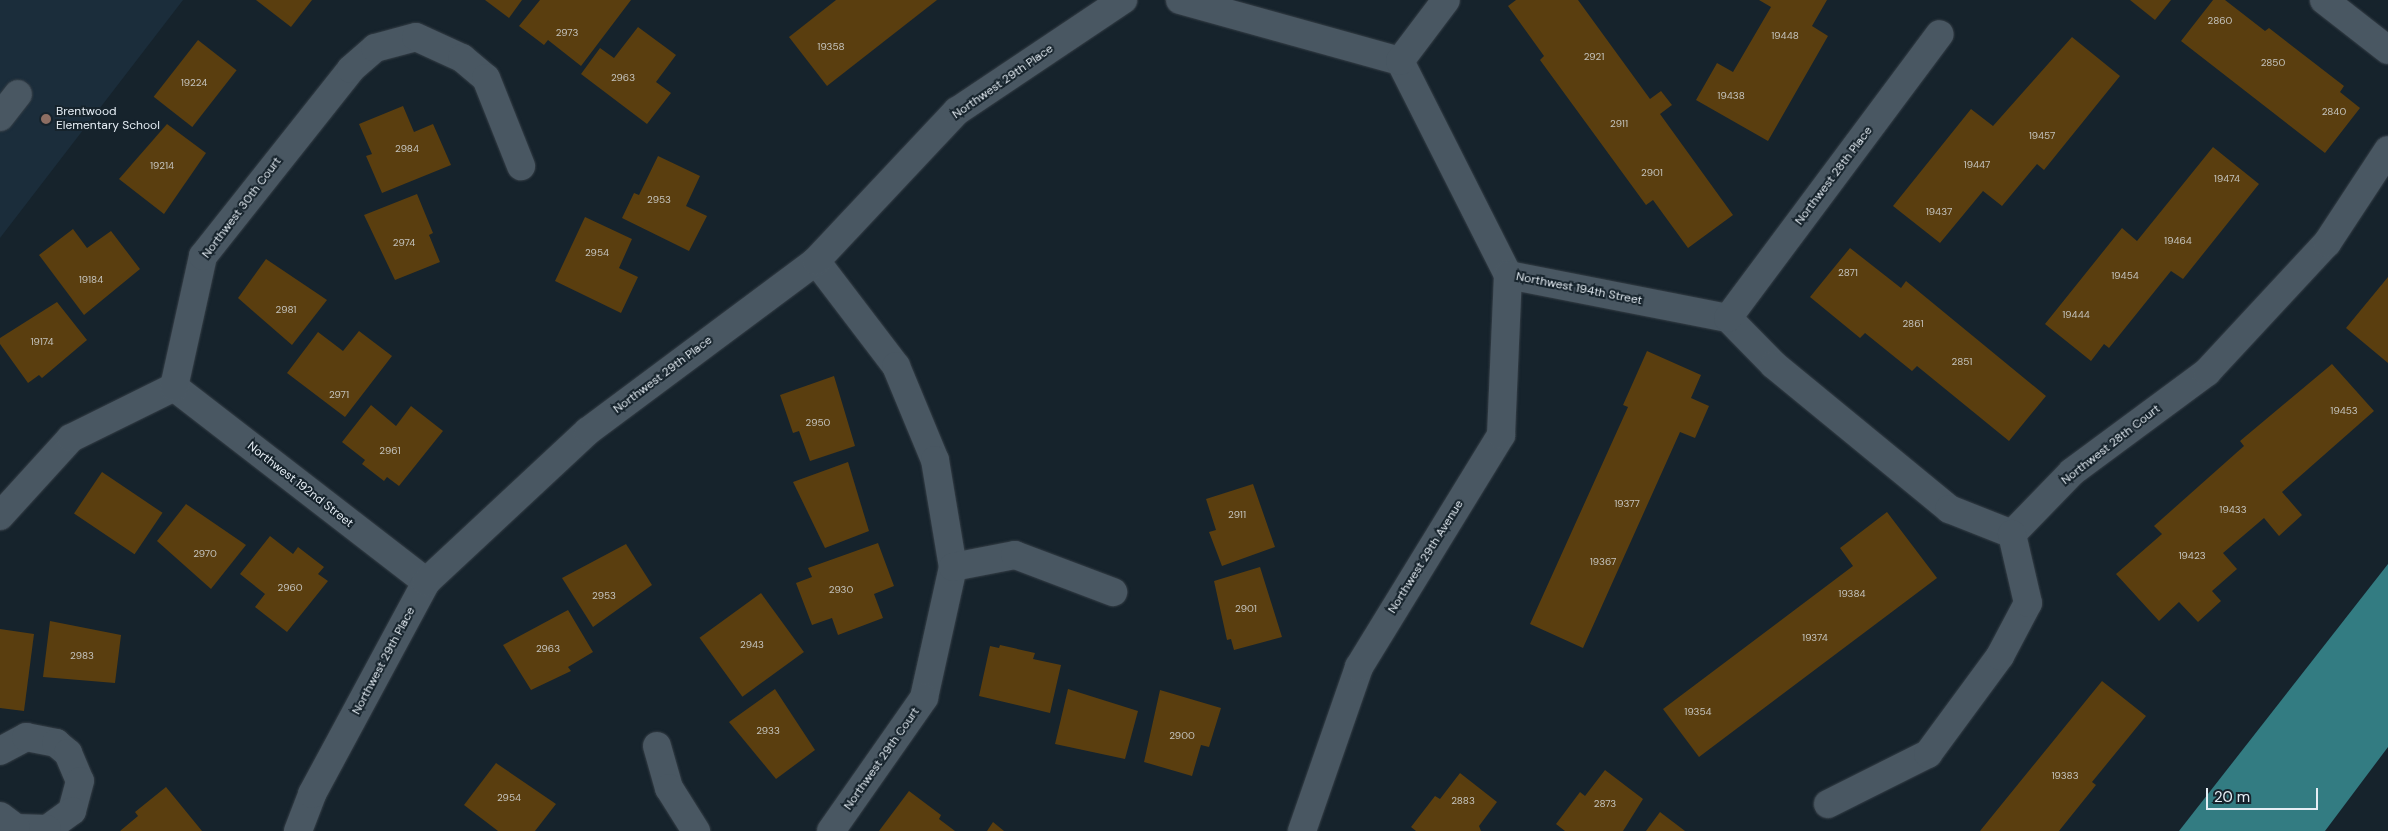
<!DOCTYPE html>
<style>
body{margin:0}
#map{position:relative;width:2388px;height:831px;overflow:hidden;background:#16232c;font-family:"DM Sans",sans-serif}
div>[style]{position:absolute}
.built>*{inset:0;background:#1b2d3b}
.water>*{inset:0;background:#337c82}
.building>*{inset:0;background:#5a3e0f;transform-origin:0 0}
.roads{filter:drop-shadow(0 0 1px #353e46) drop-shadow(0 0 1px #353e46)}
.minor>*{height:28px;margin:-14px;padding:0 14px;transform-origin:14px;border-radius:14px;background:#495762}
.dots>*{width:14px;height:14px;translate:-50% -50%;box-sizing:border-box;border:2px solid #16232c;border-radius:50%}
span{translate:-50% -50%;white-space:nowrap;text-align:center;line-height:1.15;-webkit-text-stroke:4px #16232c;paint-order:stroke}
.number-label{font-size:10px;color:#c3c2bc}
.number-label span{-webkit-text-stroke-width:0}
.street-label{font-size:12px;color:#e6eef5}
.poi-label{font-size:12px;color:#e6eef5}
.left{translate:0 -50%;text-align:left}
.scale{position:absolute;left:2206px;top:788px;width:112px;height:22px;box-sizing:border-box;border:2px solid #e6eef5;border-top:0;padding-left:6px;font-size:15px;line-height:18px;white-space:nowrap;color:#e6eef5;-webkit-text-stroke:4px #16232c;paint-order:stroke}
</style>
<div id="map">
<div class="built">
<i style="clip-path:polygon(0 0,183px 0,0 238px)"></i>
</div>
<div class="water">
<i style="clip-path:polygon(2388px 564px,2388px 747px,2325px 831px,2179px 831px)"></i>
</div>
<div class="building">
<i style="clip-path:polygon(256px 0,312px 0,291px 27px)"></i>
<i style="clip-path:polygon(485px 0,522px 0,509px 18px)"></i>
<i style="clip-path:polygon(540px 0,631px 0,581px 66px,548px 40px,544px 45px,519px 26px)"></i>
<i style="clip-path:polygon(836px 0,937px 0,827px 86px,789px 37px)"></i>
<i style="clip-path:polygon(1516px 0,1578px 0,1650px 99px,1661px 91px,1672px 105px,1660px 114px,1733px 215px,1688px 248px,1653px 200px,1646px 205px,1540px 60px,1544px 56px,1508px 6px)"></i>
<i style="clip-path:polygon(1759px 0,1827px 0,1812px 26px,1828px 36px,1768px 141px,1696px 100px,1717px 63px,1733px 72px,1771px 7px)"></i>
<i style="clip-path:polygon(2130px 0,2171px 0,2155px 20px)"></i>
<i style="clip-path:polygon(2213px 0,2225px 0,2265px 31px,2269px 28px,2344px 86px,2340px 92px,2360px 108px,2325px 153px,2181px 41px)"></i>
<i style="clip-path:polygon(638px 27px,676px 55px,656px 82px,671px 93px,647px 124px,581px 74px,600px 48px,614px 58px)"></i>
<i style="clip-path:polygon(2072px 37px,2120px 76px,2044px 170px,2037px 164px,2002px 206px,1983px 191px,1940px 243px,1893px 206px,1971px 109px,1993px 126px)"></i>
<i style="left:198px;top:40px;width:49px;height:72px;rotate:38deg"></i>
<i style="clip-path:polygon(403px 106px,414px 132px,433px 124px,451px 165px,382px 193px,366px 156px,372px 154px,359px 124px)"></i>
<i style="clip-path:polygon(167px 124px,206px 153px,164px 214px,119px 179px)"></i>
<i style="clip-path:polygon(2213px 147px,2259px 184px,2183px 279px,2171px 271px,2109px 348px,2104px 344px,2091px 361px,2045px 324px,2122px 228px,2137px 241px)"></i>
<i style="clip-path:polygon(658px 156px,700px 176px,686px 206px,707px 216px,689px 251px,622px 218px,634px 193px,639px 195px)"></i>
<i style="clip-path:polygon(417px 194px,433px 233px,429px 235px,440px 262px,395px 280px,364px 215px)"></i>
<i style="clip-path:polygon(585px 217px,632px 239px,619px 268px,638px 277px,621px 313px,555px 281px)"></i>
<i style="clip-path:polygon(73px 229px,87px 248px,111px 231px,140px 269px,84px 315px,39px 255px)"></i>
<i style="clip-path:polygon(1850px 248px,1901px 288px,1906px 281px,2046px 396px,2009px 441px,1917px 366px,1912px 371px,1865px 333px,1860px 338px,1810px 297px)"></i>
<i style="clip-path:polygon(266px 259px,327px 300px,292px 345px,238px 298px)"></i>
<i style="clip-path:polygon(2388px 277px,2388px 363px,2346px 328px)"></i>
<i style="clip-path:polygon(57px 302px,87px 340px,42px 378px,39px 375px,28px 383px,0 344px,0 338px)"></i>
<i style="clip-path:polygon(359px 331px,392px 356px,345px 417px,287px 373px,318px 332px,343px 351px)"></i>
<i style="clip-path:polygon(1647px 351px,1701px 375px,1691px 398px,1709px 406px,1695px 438px,1680px 432px,1583px 648px,1530px 624px,1628px 407px,1623px 405px)"></i>
<i style="clip-path:polygon(2332px 364px,2374px 411px,2282px 492px,2302px 515px,2279px 536px,2264px 518px,2223px 553px,2237px 569px,2212px 591px,2221px 601px,2198px 622px,2179px 602px,2159px 621px,2116px 574px,2162px 534px,2154px 526px,2244px 446px,2240px 441px)"></i>
<i style="clip-path:polygon(834px 376px,855px 446px,810px 461px,799px 431px,793px 433px,780px 395px)"></i>
<i style="clip-path:polygon(371px 405px,396px 426px,411px 406px,443px 431px,399px 486px,387px 477px,384px 481px,362px 464px,365px 460px,342px 442px)"></i>
<i style="clip-path:polygon(848px 462px,869px 531px,825px 548px,793px 482px)"></i>
<i style="left:102px;top:472px;width:73px;height:50px;rotate:34deg"></i>
<i style="clip-path:polygon(1253px 484px,1275px 547px,1222px 566px,1209px 532px,1216px 530px,1206px 499px)"></i>
<i style="clip-path:polygon(186px 504px,246px 545px,211px 589px,157px 541px)"></i>
<i style="clip-path:polygon(1887px 512px,1937px 578px,1699px 757px,1663px 709px,1853px 566px,1840px 548px)"></i>
<i style="clip-path:polygon(270px 536px,293px 554px,298px 547px,324px 567px,318px 574px,328px 581px,287px 632px,255px 607px,265px 594px,240px 574px)"></i>
<i style="clip-path:polygon(878px 543px,894px 586px,874px 594px,883px 618px,838px 635px,832px 618px,812px 625px,796px 583px,812px 577px,808px 568px)"></i>
<i style="clip-path:polygon(626px 544px,652px 585px,593px 627px,562px 578px)"></i>
<i style="clip-path:polygon(1260px 567px,1282px 637px,1234px 650px,1231px 639px,1227px 640px,1214px 581px)"></i>
<i style="left:761px;top:593px;width:73px;height:76px;rotate:54deg"></i>
<i style="clip-path:polygon(568px 610px,593px 652px,568px 667px,571px 671px,531px 690px,503px 645px)"></i>
<i style="clip-path:polygon(50px 621px,121px 635px,115px 683px,43px 677px)"></i>
<i style="clip-path:polygon(0 629px,34px 634px,24px 711px,0 708px)"></i>
<i style="clip-path:polygon(1000px 645px,1035px 653px,1033px 659px,1061px 665px,1050px 713px,979px 696px,990px 646px,999px 648px)"></i>
<i style="clip-path:polygon(2102px 681px,2146px 716px,2092px 782px,2096px 785px,2059px 831px,1980px 831px)"></i>
<i style="clip-path:polygon(775px 689px,815px 750px,776px 779px,729px 722px)"></i>
<i style="clip-path:polygon(1068px 689px,1138px 711px,1125px 759px,1055px 744px)"></i>
<i style="clip-path:polygon(1160px 690px,1221px 708px,1209px 747px,1201px 745px,1192px 776px,1144px 762px)"></i>
<i style="clip-path:polygon(496px 763px,556px 804px,535px 831px,498px 831px,464px 805px)"></i>
<i style="clip-path:polygon(1605px 770px,1643px 799px,1623px 831px,1565px 831px,1556px 824px,1580px 792px,1585px 796px)"></i>
<i style="clip-path:polygon(1460px 773px,1497px 802px,1479px 826px,1481px 831px,1416px 831px,1411px 827px,1435px 796px,1440px 799px)"></i>
<i style="clip-path:polygon(166px 787px,202px 831px,120px 831px,138px 816px,135px 812px)"></i>
<i style="clip-path:polygon(909px 791px,941px 815px,939px 819px,955px 831px,879px 831px)"></i>
<i style="clip-path:polygon(1660px 812px,1685px 831px,1646px 831px)"></i>
<i style="clip-path:polygon(993px 822px,1004px 831px,987px 831px)"></i>
</div>
<div class="roads">
<div class="minor">
<i style="left:1180px;top:0;width:228px;rotate:15.5deg"></i>
<i style="left:1400px;top:61px;width:240px;rotate:63.2deg"></i>
<i style="left:1508px;top:275px;width:224px;rotate:11.1deg"></i>
<i style="left:1728px;top:318px;width:66px;rotate:45.6deg"></i>
<i style="left:1774px;top:365px;width:227px;rotate:39.4deg"></i>
<i style="left:1949px;top:509px;width:68px;rotate:21.6deg"></i>
<i style="left:2324px;top:0;width:81px;rotate:38deg"></i>
<i style="left:1400px;top:61px;width:76px;rotate:-53deg"></i>
<i style="left:0;top:117px;width:29px;rotate:-52deg"></i>
<i style="left:816px;top:261px;width:132px;rotate:52.7deg"></i>
<i style="left:896px;top:366px;width:102px;rotate:67.5deg"></i>
<i style="left:935px;top:460px;width:109px;rotate:80.5deg"></i>
<i style="left:953px;top:567px;width:134px;rotate:102.5deg"></i>
<i style="left:924px;top:698px;width:162px;rotate:125deg"></i>
<i style="left:1728px;top:318px;width:354px;rotate:-53.3deg"></i>
<i style="left:174px;top:387px;width:319px;rotate:37.7deg"></i>
<i style="left:0;top:516px;width:105px;rotate:-47.7deg"></i>
<i style="left:71px;top:438px;width:115px;rotate:-26.3deg"></i>
<i style="left:174px;top:387px;width:134px;rotate:-77.5deg"></i>
<i style="left:203px;top:256px;width:238px;rotate:-51.6deg"></i>
<i style="left:351px;top:69px;width:32px;rotate:-41deg"></i>
<i style="left:375px;top:48px;width:42px;rotate:-15deg"></i>
<i style="left:416px;top:37px;width:51px;rotate:24.5deg"></i>
<i style="left:462px;top:58px;width:31px;rotate:40deg"></i>
<i style="left:486px;top:78px;width:95px;rotate:68.3deg"></i>
<i style="left:2012px;top:534px;width:86px;rotate:-45.9deg"></i>
<i style="left:2072px;top:472px;width:168px;rotate:-36.5deg"></i>
<i style="left:2207px;top:372px;width:176px;rotate:-47.1deg"></i>
<i style="left:2327px;top:243px;width:111px;rotate:-56.7deg"></i>
<i style="left:953px;top:567px;width:63px;rotate:-11deg"></i>
<i style="left:1015px;top:555px;width:105px;rotate:20.7deg"></i>
<i style="left:657px;top:746px;width:44px;rotate:74.1deg"></i>
<i style="left:669px;top:788px;width:51px;rotate:57.9deg"></i>
<i style="left:0;top:751px;width:30px;rotate:-28deg"></i>
<i style="left:26px;top:737px;width:31px;rotate:11deg"></i>
<i style="left:56px;top:743px;width:16px;rotate:40deg"></i>
<i style="left:68px;top:753px;width:30px;rotate:67deg"></i>
<i style="left:80px;top:781px;width:31px;rotate:105deg"></i>
<i style="left:72px;top:811px;width:31px;rotate:144deg"></i>
<i style="left:47px;top:829px;width:31px;rotate:-178deg"></i>
<i style="left:16px;top:828px;width:20px;rotate:-143deg"></i>
<i style="left:1828px;top:804px;width:112px;rotate:-26.6deg"></i>
<i style="left:1928px;top:754px;width:122px;rotate:-53.7deg"></i>
<i style="left:2000px;top:656px;width:60px;rotate:-62.2deg"></i>
<i style="left:2028px;top:603px;width:71px;rotate:-103.1deg"></i>
<i style="left:298px;top:831px;width:40px;rotate:-69deg"></i>
<i style="left:312px;top:794px;width:241px;rotate:-61.7deg"></i>
<i style="left:426px;top:582px;width:221px;rotate:-43deg"></i>
<i style="left:588px;top:431px;width:284px;rotate:-36.7deg"></i>
<i style="left:816px;top:261px;width:206px;rotate:-46.8deg"></i>
<i style="left:957px;top:111px;width:200px;rotate:-33.8deg"></i>
<i style="left:1302px;top:831px;width:174px;rotate:-70.8deg"></i>
<i style="left:1359px;top:667px;width:272px;rotate:-58.5deg"></i>
<i style="left:1501px;top:435px;width:160px;rotate:-87.5deg"></i>
</div>
</div>
<div class="dots">
<i style="left:46px;top:119px;background:#8d6e63"></i>
</div>
<div class="number-label">
<span style="left:2220px;top:21px">2860</span>
<span style="left:567px;top:33px">2973</span>
<span style="left:1785px;top:36px">19448</span>
<span style="left:831px;top:47px">19358</span>
<span style="left:1594px;top:57px">2921</span>
<span style="left:2273px;top:63px">2850</span>
<span style="left:623px;top:78px">2963</span>
<span style="left:194px;top:83px">19224</span>
<span style="left:1731px;top:96px">19438</span>
<span style="left:2334px;top:112px">2840</span>
<span style="left:1619px;top:124px">2911</span>
<span style="left:2042px;top:136px">19457</span>
<span style="left:407px;top:149px">2984</span>
<span style="left:1977px;top:165px">19447</span>
<span style="left:162px;top:166px">19214</span>
<span style="left:1652px;top:173px">2901</span>
<span style="left:2227px;top:179px">19474</span>
<span style="left:659px;top:200px">2953</span>
<span style="left:1939px;top:212px">19437</span>
<span style="left:2178px;top:241px">19464</span>
<span style="left:404px;top:243px">2974</span>
<span style="left:597px;top:253px">2954</span>
<span style="left:1848px;top:273px">2871</span>
<span style="left:2125px;top:276px">19454</span>
<span style="left:91px;top:280px">19184</span>
<span style="left:286px;top:310px">2981</span>
<span style="left:2076px;top:315px">19444</span>
<span style="left:1913px;top:324px">2861</span>
<span style="left:42px;top:342px">19174</span>
<span style="left:1962px;top:362px">2851</span>
<span style="left:339px;top:395px">2971</span>
<span style="left:2344px;top:411px">19453</span>
<span style="left:818px;top:423px">2950</span>
<span style="left:390px;top:451px">2961</span>
<span style="left:1627px;top:504px">19377</span>
<span style="left:2233px;top:510px">19433</span>
<span style="left:1237px;top:515px">2911</span>
<span style="left:205px;top:554px">2970</span>
<span style="left:2192px;top:556px">19423</span>
<span style="left:1603px;top:562px">19367</span>
<span style="left:290px;top:588px">2960</span>
<span style="left:841px;top:590px">2930</span>
<span style="left:1852px;top:594px">19384</span>
<span style="left:604px;top:596px">2953</span>
<span style="left:1246px;top:609px">2901</span>
<span style="left:1815px;top:638px">19374</span>
<span style="left:752px;top:645px">2943</span>
<span style="left:548px;top:649px">2963</span>
<span style="left:82px;top:656px">2983</span>
<span style="left:1698px;top:712px">19354</span>
<span style="left:768px;top:731px">2933</span>
<span style="left:1182px;top:736px">2900</span>
<span style="left:2065px;top:776px">19383</span>
<span style="left:509px;top:798px">2954</span>
<span style="left:1463px;top:801px">2883</span>
<span style="left:1605px;top:804px">2873</span>
</div>
<div class="street-label">
<span style="left:1003px;top:82px;rotate:-35deg">Northwest 29th Place</span>
<span style="left:1834px;top:176px;rotate:-53deg">Northwest 28th Place</span>
<span style="left:242px;top:208px;rotate:-53deg">Northwest 30th Court</span>
<span style="left:1579px;top:289px;rotate:11deg">Northwest 194th Street</span>
<span style="left:663px;top:375px;rotate:-37deg">Northwest 29th Place</span>
<span style="left:2111px;top:445px;rotate:-38deg">Northwest 28th Court</span>
<span style="left:300px;top:485px;rotate:38deg">Northwest 192nd Street</span>
<span style="left:1426px;top:557px;rotate:-58deg">Northwest 29th Avenue</span>
<span style="left:384px;top:661px;rotate:-62deg">Northwest 29th Place</span>
<span style="left:882px;top:759px;rotate:-55deg">Northwest 29th Court</span>
</div>
<div class="poi-label">
<span class="left" style="left:56px;top:119px">Brentwood<br>Elementary School</span>
</div>
<div class="scale">20 m</div>
</div>
